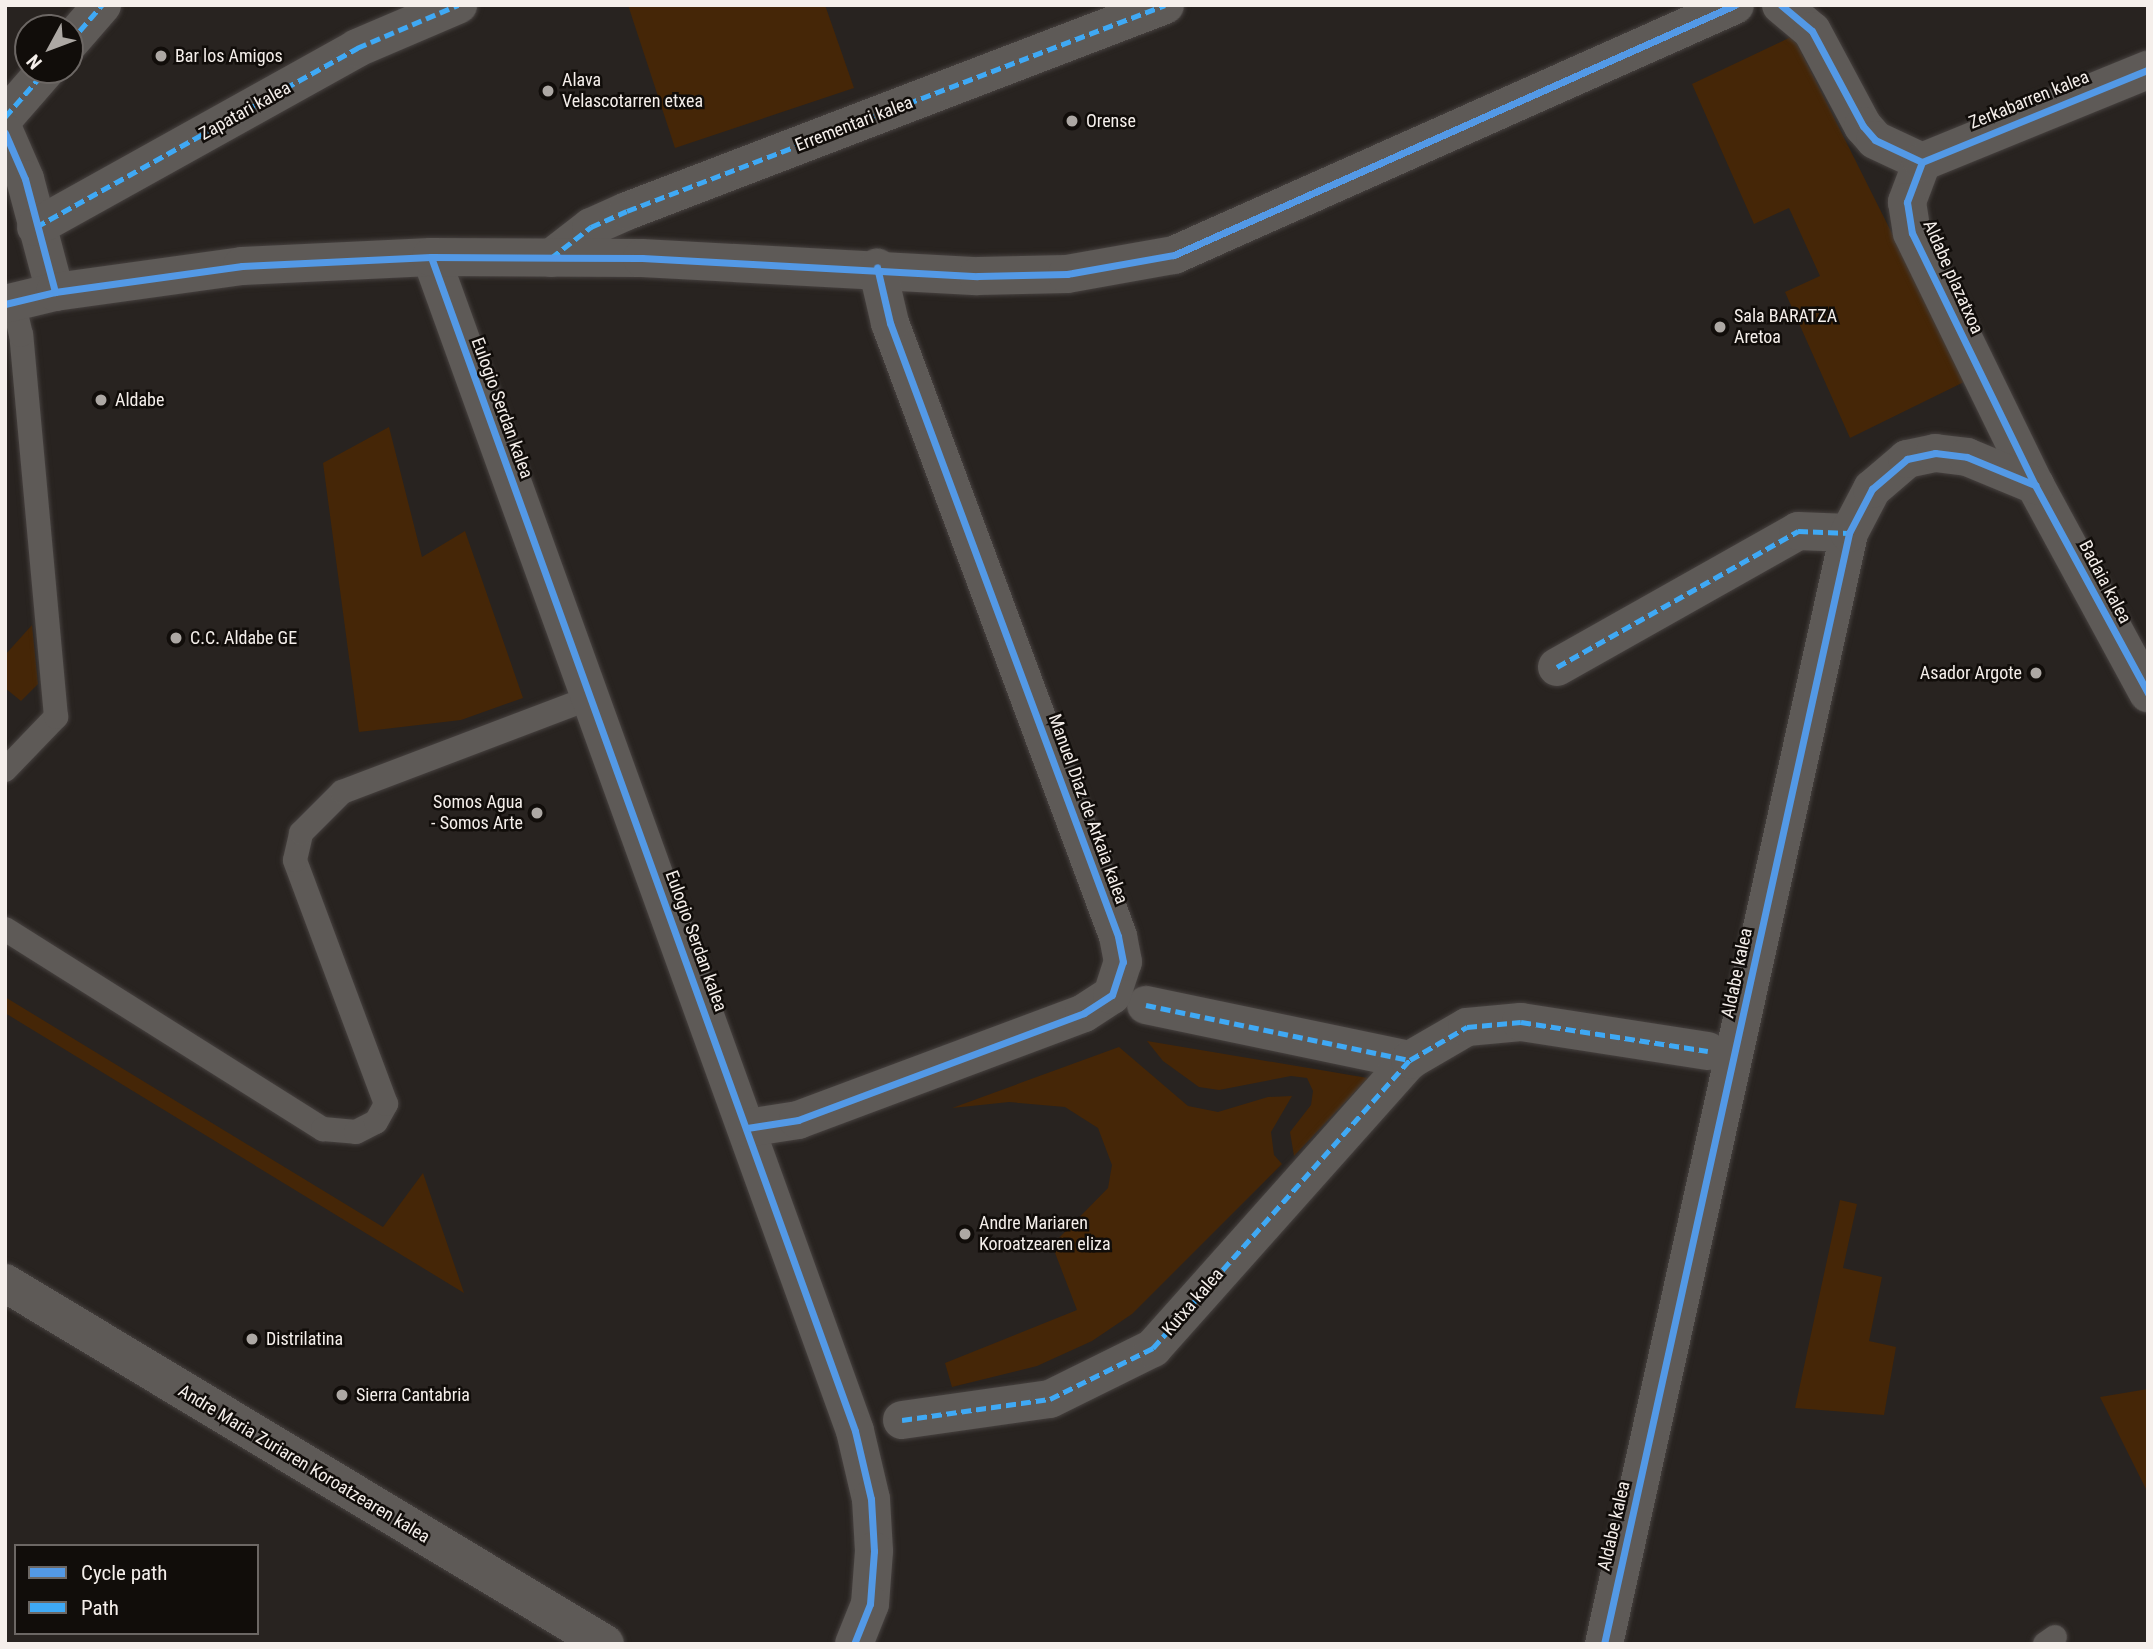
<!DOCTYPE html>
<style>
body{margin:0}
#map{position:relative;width:2153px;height:1649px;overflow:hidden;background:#282320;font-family:"Roboto Condensed",sans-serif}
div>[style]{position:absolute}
.green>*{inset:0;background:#452607}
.roads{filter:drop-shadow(0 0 2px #46413f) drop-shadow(0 0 2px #46413f)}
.lane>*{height:24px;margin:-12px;padding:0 12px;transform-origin:12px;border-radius:12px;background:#5e5a57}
.street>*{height:38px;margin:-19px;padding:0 19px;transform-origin:19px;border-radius:19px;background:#5e5a57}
.secondary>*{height:38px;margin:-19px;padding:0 19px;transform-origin:19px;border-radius:19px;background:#5e5a57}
.quiet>*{height:5px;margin-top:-2.5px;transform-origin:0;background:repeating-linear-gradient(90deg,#3fa9f5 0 10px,transparent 0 15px)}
.cycleway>*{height:7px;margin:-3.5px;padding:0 3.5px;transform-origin:3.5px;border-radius:3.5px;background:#5399e6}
.dots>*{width:19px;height:19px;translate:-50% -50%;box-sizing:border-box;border:4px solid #110d0a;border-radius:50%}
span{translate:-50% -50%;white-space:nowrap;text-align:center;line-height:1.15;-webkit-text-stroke:5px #110d0a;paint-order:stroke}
.poi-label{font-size:18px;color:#f5efeb}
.left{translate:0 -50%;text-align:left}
.right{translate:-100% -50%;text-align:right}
.street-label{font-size:18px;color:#f5efeb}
.frame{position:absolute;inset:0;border:7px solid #f5efeb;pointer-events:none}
.legend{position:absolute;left:14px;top:1544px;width:245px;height:91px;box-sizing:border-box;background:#110d0a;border:2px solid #6c6764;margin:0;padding:9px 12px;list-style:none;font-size:21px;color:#f5efeb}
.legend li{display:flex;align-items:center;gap:14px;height:35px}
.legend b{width:35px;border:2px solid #6c6764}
.north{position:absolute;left:14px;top:14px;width:70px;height:70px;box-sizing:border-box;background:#110d0a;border:2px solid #6c6764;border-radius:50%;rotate:229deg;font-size:19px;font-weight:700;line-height:28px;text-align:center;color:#f5efeb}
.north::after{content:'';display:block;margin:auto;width:24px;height:32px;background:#ada8a4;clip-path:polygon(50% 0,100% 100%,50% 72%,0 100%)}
</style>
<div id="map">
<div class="green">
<i style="clip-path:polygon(628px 5px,825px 5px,854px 88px,675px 148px)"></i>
<i style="clip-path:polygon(1793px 36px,1966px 381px,1850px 438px,1785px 292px,1820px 276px,1789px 208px,1754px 224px,1692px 84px)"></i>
<i style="clip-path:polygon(389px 427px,422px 557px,465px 531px,523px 698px,461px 720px,359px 732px,323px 463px)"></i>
<i style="clip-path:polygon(32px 625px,38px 684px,21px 701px,5px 688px,5px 655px)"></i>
<i style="clip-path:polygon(5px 997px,383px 1227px,423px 1173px,464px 1293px,5px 1013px)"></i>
<i style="clip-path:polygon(1147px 1041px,1368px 1078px,1294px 1156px,1290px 1132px,1311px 1105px,1313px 1091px,1307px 1078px,1291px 1076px,1219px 1090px,1199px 1087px,1163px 1061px)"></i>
<i style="clip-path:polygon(1119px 1047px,1188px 1106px,1218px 1112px,1268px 1097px,1292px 1096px,1271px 1132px,1274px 1155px,1282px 1164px,1132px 1314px,1092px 1341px,1037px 1366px,952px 1387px,945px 1363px,1077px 1310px,1052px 1245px,1108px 1188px,1112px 1165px,1098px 1128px,1065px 1107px,1009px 1102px,952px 1108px)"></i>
<i style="clip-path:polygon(1840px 1200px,1857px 1204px,1843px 1268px,1882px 1277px,1869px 1341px,1896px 1347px,1884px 1415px,1795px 1408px)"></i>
<i style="clip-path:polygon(2148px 1389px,2148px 1493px,2100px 1397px)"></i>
</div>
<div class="roads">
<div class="lane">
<i style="left:5px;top:770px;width:74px;rotate:-46.1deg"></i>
<i style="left:56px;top:717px;width:384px;rotate:-95.2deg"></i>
<i style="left:21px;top:335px;width:35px;rotate:-103deg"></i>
<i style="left:5px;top:929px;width:376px;rotate:32.2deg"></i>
<i style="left:323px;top:1129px;width:33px;rotate:5deg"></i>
<i style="left:356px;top:1132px;width:22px;rotate:-27deg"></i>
<i style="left:376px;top:1122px;width:21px;rotate:-61deg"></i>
<i style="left:386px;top:1104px;width:260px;rotate:-110.5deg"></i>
<i style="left:295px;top:860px;width:28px;rotate:-77deg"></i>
<i style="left:301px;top:833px;width:58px;rotate:-45deg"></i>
<i style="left:342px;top:792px;width:267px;rotate:-20.8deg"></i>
<i style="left:2045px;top:1644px;width:12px;rotate:-35deg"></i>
</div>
<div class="street">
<i style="left:1781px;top:5px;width:40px;rotate:40deg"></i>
<i style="left:1812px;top:31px;width:108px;rotate:61.8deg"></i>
<i style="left:1863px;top:126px;width:18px;rotate:49deg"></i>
<i style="left:1875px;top:140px;width:52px;rotate:25.1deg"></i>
<i style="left:70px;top:42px;width:49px;rotate:-49.1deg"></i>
<i style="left:5px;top:117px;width:62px;rotate:-48.9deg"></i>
<i style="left:5px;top:133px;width:50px;rotate:66.5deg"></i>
<i style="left:25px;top:179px;width:117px;rotate:75.1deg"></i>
<i style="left:1922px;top:162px;width:43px;rotate:110.6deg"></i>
<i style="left:1907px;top:202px;width:31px;rotate:81deg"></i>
<i style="left:1912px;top:233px;width:280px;rotate:64deg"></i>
<i style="left:2035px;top:485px;width:237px;rotate:61.5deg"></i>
<i style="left:1922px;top:162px;width:244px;rotate:-22.2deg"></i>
<i style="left:36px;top:227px;width:368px;rotate:-29.1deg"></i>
<i style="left:357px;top:48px;width:110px;rotate:-23.1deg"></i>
<i style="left:431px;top:257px;width:1248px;rotate:70.14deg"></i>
<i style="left:855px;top:1431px;width:70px;rotate:76.8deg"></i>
<i style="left:871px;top:1499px;width:52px;rotate:86.7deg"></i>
<i style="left:874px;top:1551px;width:53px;rotate:94.3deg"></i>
<i style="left:870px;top:1604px;width:43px;rotate:111.8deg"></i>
<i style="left:551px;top:258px;width:51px;rotate:-37.8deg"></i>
<i style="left:591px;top:227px;width:39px;rotate:-24deg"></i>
<i style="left:627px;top:211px;width:576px;rotate:-20.95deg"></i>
<i style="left:5px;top:304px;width:51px;rotate:-13.5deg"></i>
<i style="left:55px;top:292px;width:189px;rotate:-7.9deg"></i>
<i style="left:242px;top:266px;width:189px;rotate:-2.7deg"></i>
<i style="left:431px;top:257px;width:211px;rotate:0.3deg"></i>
<i style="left:642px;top:258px;width:336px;rotate:3.1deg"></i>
<i style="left:978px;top:276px;width:89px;rotate:-1.3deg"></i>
<i style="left:1067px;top:274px;width:109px;rotate:-10.1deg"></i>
<i style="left:1174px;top:255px;width:614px;rotate:-24.02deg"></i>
<i style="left:1557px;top:667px;width:277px;rotate:-29.4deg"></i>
<i style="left:1798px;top:531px;width:51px;rotate:2.2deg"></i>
<i style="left:1146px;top:1005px;width:270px;rotate:11.8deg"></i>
<i style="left:747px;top:1128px;width:52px;rotate:-8.9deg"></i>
<i style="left:798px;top:1120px;width:305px;rotate:-20.5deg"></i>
<i style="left:1084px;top:1013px;width:33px;rotate:-33deg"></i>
<i style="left:1112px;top:995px;width:35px;rotate:-72deg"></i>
<i style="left:1123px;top:962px;width:26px;rotate:-101deg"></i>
<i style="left:1118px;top:936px;width:654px;rotate:-110.4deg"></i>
<i style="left:890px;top:323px;width:57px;rotate:-103.1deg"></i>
<i style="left:902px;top:1420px;width:149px;rotate:-8.1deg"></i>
<i style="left:1050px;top:1399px;width:115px;rotate:-26.3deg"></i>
<i style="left:1153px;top:1348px;width:386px;rotate:-48.3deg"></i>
<i style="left:1410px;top:1060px;width:66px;rotate:-30.1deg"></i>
<i style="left:1467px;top:1027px;width:54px;rotate:-5.3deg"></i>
<i style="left:1521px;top:1022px;width:189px;rotate:8.8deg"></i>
<i style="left:1604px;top:1644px;width:1138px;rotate:-77.56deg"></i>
<i style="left:1849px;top:533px;width:50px;rotate:-62.4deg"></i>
<i style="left:1872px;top:489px;width:46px;rotate:-40.6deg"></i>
<i style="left:1907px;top:459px;width:29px;rotate:-12deg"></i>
<i style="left:1935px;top:453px;width:32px;rotate:7deg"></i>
<i style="left:1967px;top:457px;width:74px;rotate:22.4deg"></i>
</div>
<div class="secondary">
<i style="left:5px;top:1283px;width:700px;rotate:31.03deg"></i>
</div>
</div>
<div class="quiet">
<i style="left:70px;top:42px;width:49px;rotate:-49.1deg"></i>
<i style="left:5px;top:117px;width:62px;rotate:-48.9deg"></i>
<i style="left:36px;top:227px;width:368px;rotate:-29.1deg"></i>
<i style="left:357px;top:48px;width:110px;rotate:-23.1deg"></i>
<i style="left:551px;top:258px;width:51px;rotate:-37.8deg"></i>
<i style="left:591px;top:227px;width:39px;rotate:-24deg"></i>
<i style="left:627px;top:211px;width:576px;rotate:-20.95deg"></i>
<i style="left:1557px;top:667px;width:277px;rotate:-29.4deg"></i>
<i style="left:1798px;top:531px;width:51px;rotate:2.2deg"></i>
<i style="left:1146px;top:1005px;width:270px;rotate:11.8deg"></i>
<i style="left:902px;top:1420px;width:149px;rotate:-8.1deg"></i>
<i style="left:1050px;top:1399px;width:115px;rotate:-26.3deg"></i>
<i style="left:1153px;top:1348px;width:386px;rotate:-48.3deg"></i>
<i style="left:1410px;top:1060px;width:66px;rotate:-30.1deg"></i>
<i style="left:1467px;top:1027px;width:54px;rotate:-5.3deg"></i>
<i style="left:1521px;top:1022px;width:189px;rotate:8.8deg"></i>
</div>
<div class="cycleway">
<i style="left:1781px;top:5px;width:40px;rotate:40deg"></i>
<i style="left:1812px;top:31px;width:108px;rotate:61.8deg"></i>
<i style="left:1863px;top:126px;width:18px;rotate:49deg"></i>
<i style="left:1875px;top:140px;width:52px;rotate:25.1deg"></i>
<i style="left:5px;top:133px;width:50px;rotate:66.5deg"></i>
<i style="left:25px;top:179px;width:117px;rotate:75.1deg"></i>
<i style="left:1922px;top:162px;width:43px;rotate:110.6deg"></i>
<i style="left:1907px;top:202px;width:31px;rotate:81deg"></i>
<i style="left:1912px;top:233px;width:280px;rotate:64deg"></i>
<i style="left:2035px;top:485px;width:237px;rotate:61.5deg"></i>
<i style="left:1922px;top:162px;width:244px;rotate:-22.2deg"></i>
<i style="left:431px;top:257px;width:1248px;rotate:70.14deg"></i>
<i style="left:855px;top:1431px;width:70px;rotate:76.8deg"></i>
<i style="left:871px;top:1499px;width:52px;rotate:86.7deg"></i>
<i style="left:874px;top:1551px;width:53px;rotate:94.3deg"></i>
<i style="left:870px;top:1604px;width:43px;rotate:111.8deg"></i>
<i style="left:5px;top:304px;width:51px;rotate:-13.5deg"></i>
<i style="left:55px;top:292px;width:189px;rotate:-7.9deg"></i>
<i style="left:242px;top:266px;width:189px;rotate:-2.7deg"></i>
<i style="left:431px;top:257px;width:211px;rotate:0.3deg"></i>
<i style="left:642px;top:258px;width:336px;rotate:3.1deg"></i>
<i style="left:978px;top:276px;width:89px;rotate:-1.3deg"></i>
<i style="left:1067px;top:274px;width:109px;rotate:-10.1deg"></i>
<i style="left:1174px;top:255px;width:614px;rotate:-24.02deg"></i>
<i style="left:747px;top:1128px;width:52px;rotate:-8.9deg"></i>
<i style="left:798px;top:1120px;width:305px;rotate:-20.5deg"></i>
<i style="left:1084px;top:1013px;width:33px;rotate:-33deg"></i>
<i style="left:1112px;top:995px;width:35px;rotate:-72deg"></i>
<i style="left:1123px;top:962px;width:26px;rotate:-101deg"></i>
<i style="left:1118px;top:936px;width:654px;rotate:-110.4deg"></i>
<i style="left:890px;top:323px;width:57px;rotate:-103.1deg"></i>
<i style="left:1604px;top:1644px;width:1138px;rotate:-77.56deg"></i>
<i style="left:1849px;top:533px;width:50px;rotate:-62.4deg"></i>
<i style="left:1872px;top:489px;width:46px;rotate:-40.6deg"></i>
<i style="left:1907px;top:459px;width:29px;rotate:-12deg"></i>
<i style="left:1935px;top:453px;width:32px;rotate:7deg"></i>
<i style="left:1967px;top:457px;width:74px;rotate:22.4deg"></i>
</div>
<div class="dots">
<i style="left:161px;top:56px;background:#ada8a4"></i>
<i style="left:548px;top:91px;background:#ada8a4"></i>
<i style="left:1072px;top:121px;background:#ada8a4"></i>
<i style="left:1720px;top:327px;background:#ada8a4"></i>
<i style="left:101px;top:400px;background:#ada8a4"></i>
<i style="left:176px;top:638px;background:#ada8a4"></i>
<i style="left:2036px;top:673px;background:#ada8a4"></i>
<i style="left:537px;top:813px;background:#ada8a4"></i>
<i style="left:965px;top:1234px;background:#ada8a4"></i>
<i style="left:252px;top:1339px;background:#ada8a4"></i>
<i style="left:342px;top:1395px;background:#ada8a4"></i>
</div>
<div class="poi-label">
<span class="left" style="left:175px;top:56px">Bar los Amigos</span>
<span class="left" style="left:562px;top:91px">Alava<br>Velascotarren etxea</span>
<span class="left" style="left:1086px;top:121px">Orense</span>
<span class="left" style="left:1734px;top:327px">Sala BARATZA<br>Aretoa</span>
<span class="left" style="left:115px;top:400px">Aldabe</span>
<span class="left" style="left:190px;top:638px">C.C. Aldabe GE</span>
<span class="right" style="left:2022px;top:673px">Asador Argote</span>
<span class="right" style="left:523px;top:813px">Somos Agua<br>- Somos Arte</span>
<span class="left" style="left:979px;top:1234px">Andre Mariaren<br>Koroatzearen eliza</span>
<span class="left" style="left:266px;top:1339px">Distrilatina</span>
<span class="left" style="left:356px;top:1395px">Sierra Cantabria</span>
</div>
<div class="street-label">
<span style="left:2029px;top:100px;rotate:-22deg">Zerkabarren kalea</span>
<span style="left:245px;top:111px;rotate:-29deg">Zapatari kalea</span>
<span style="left:854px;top:124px;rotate:-21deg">Errementari kalea</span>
<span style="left:1953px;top:277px;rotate:66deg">Aldabe plazatxoa</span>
<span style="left:502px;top:408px;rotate:70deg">Eulogio Serdan kalea</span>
<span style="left:2105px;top:582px;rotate:62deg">Badaia kalea</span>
<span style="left:1088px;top:809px;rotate:70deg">Manuel Diaz de Arkaia kalea</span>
<span style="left:696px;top:941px;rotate:70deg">Eulogio Serdan kalea</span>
<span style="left:1737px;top:973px;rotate:-78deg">Aldabe kalea</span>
<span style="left:1193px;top:1302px;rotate:-49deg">Kutxa kalea</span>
<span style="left:304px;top:1464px;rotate:31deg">Andre Maria Zuriaren Koroatzearen kalea</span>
<span style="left:1614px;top:1526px;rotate:-77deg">Aldabe kalea</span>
</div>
<div class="frame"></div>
<ul class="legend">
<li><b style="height:9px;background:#5399e6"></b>Cycle path</li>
<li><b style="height:9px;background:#3fa9f5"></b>Path</li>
</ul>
<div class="north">N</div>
</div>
